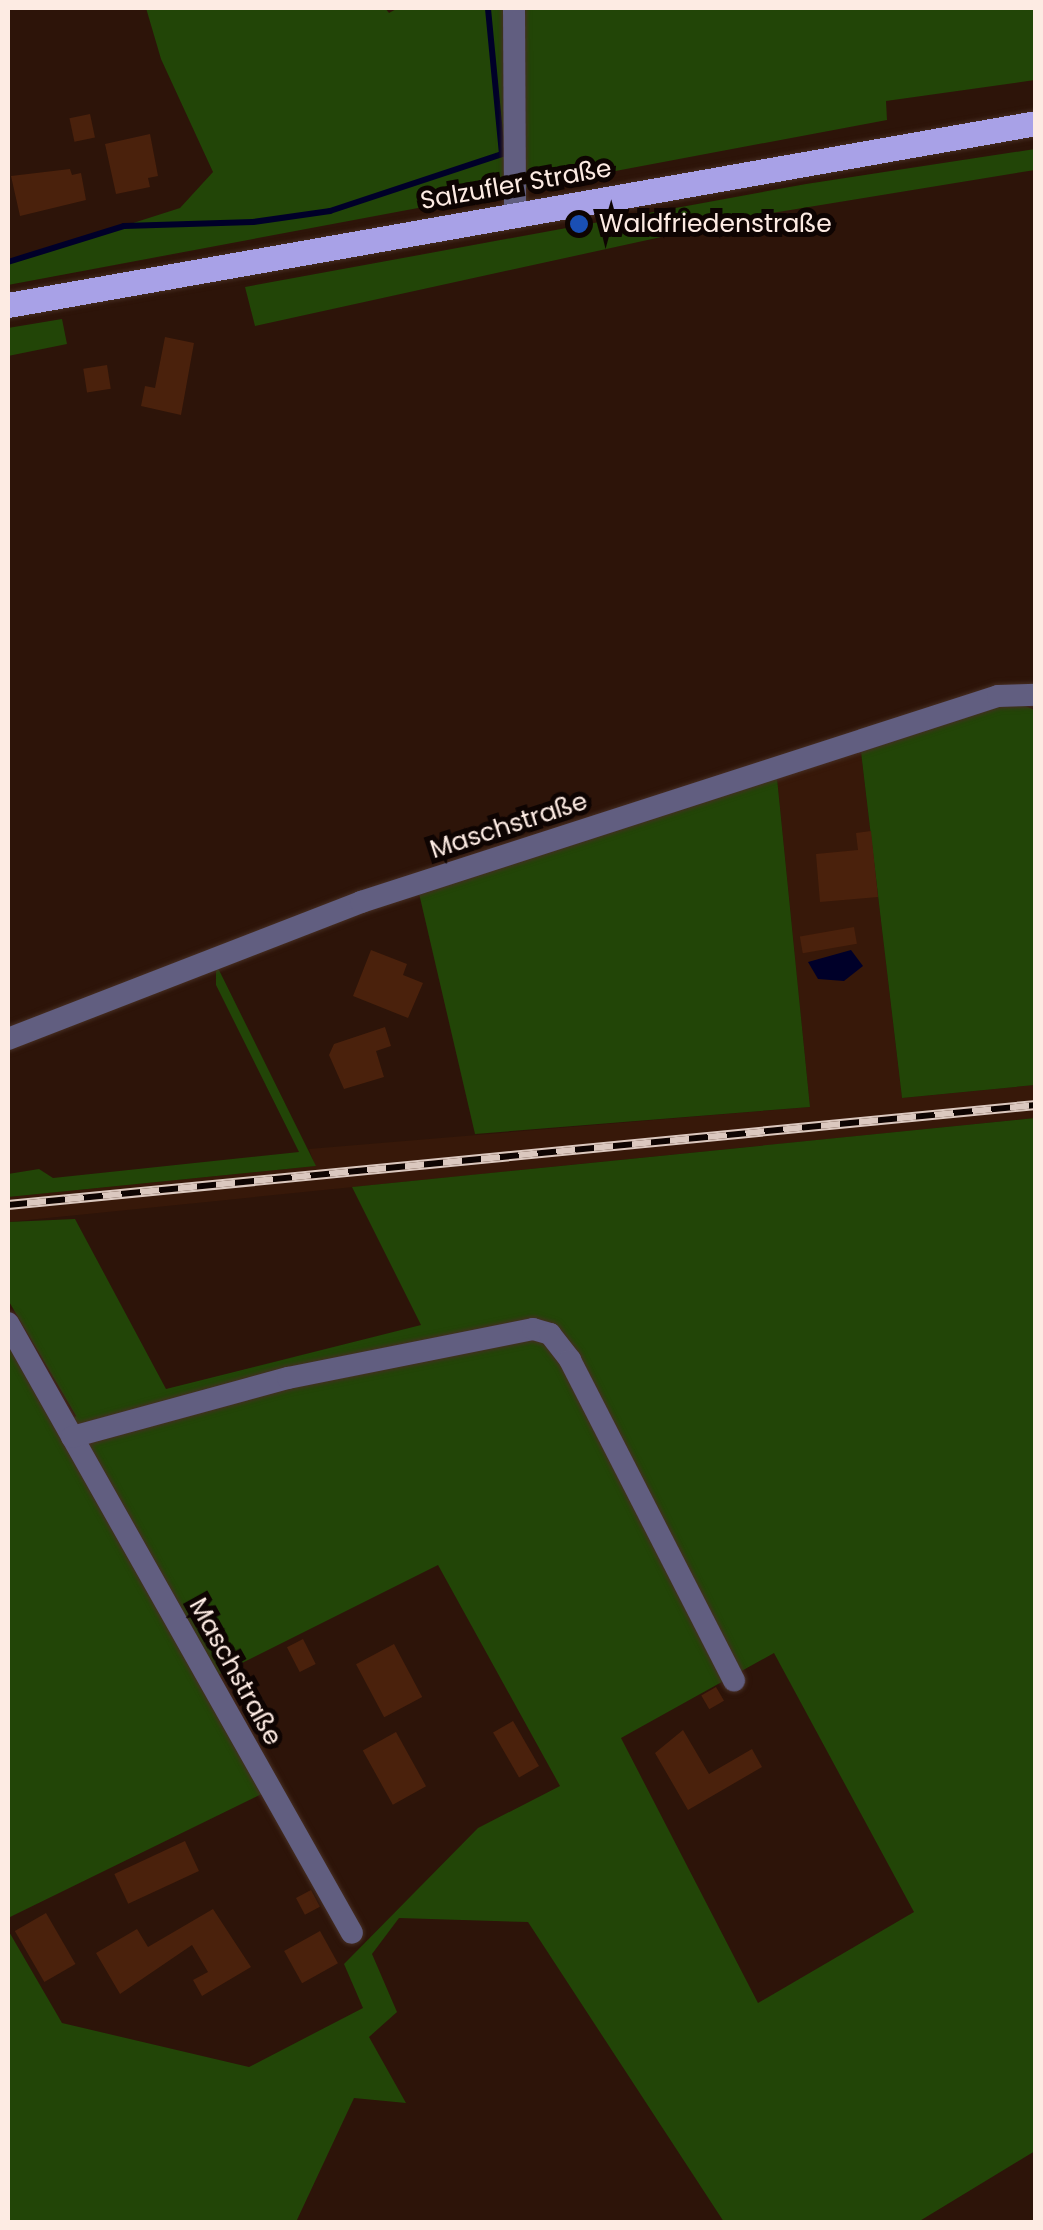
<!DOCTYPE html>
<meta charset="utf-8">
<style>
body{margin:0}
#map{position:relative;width:1043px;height:2230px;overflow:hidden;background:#2d1409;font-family:Poppins,sans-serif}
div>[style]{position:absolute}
.built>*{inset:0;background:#371809}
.green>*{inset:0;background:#224507}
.water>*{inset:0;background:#000029}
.stream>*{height:6px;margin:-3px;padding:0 3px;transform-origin:3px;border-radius:3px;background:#000029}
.building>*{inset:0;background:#4a210c;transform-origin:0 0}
.roads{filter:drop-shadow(0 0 2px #462e23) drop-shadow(0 0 2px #462e23)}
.minor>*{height:22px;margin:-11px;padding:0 11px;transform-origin:11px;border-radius:11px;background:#615e80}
.major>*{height:25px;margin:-12.5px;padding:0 12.5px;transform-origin:12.5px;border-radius:12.5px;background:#a8a1e7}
.rail>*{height:10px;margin-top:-5px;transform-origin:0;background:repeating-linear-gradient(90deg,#0e0402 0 19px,#dbc8bf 0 38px);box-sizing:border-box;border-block:2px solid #dbc8bf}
.dots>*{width:28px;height:28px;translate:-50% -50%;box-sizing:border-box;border:5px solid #0e0402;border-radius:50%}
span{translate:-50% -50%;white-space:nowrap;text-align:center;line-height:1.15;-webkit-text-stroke:10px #0e0402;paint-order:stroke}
.street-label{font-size:25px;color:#fdebe3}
.poi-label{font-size:25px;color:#fdebe3}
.left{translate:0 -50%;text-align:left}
.frame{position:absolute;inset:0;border:10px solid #fdebe3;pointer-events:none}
</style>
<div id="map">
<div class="built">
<i style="clip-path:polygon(861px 752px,902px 1098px,1035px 1085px,1035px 1118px,8px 1222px,8px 1197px,315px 1166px,309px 1149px,810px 1107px,777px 778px)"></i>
</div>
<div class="green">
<i style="clip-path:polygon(146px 8px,385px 8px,389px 13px,398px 8px,1035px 8px,1035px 80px,886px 101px,887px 120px,8px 285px,8px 263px,180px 208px,213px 172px,161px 59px)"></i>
<i style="clip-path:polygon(1035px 149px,1035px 170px,766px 214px,255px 326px,245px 287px,806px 184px)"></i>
<i style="clip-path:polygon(62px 319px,67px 344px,8px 356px,8px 328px)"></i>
<i style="clip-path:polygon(1013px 701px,1035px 710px,1035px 1085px,902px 1098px,861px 752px)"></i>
<i style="clip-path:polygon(777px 778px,810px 1107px,475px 1134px,418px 889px)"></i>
<i style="clip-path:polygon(216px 964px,316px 1166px,8px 1197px,8px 1174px,39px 1169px,53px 1178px,299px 1152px,216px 985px)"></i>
<i style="clip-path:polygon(evenodd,1035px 1118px,1035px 2151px,918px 2222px,724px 2222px,528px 1922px,399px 1918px,372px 1954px,397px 2012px,369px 2037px,406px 2103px,354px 2098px,296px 2222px,8px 2222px,8px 1930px,62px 2023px,249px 2067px,363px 2008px,344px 1964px,478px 1828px,560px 1786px,438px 1565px,218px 1675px,276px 1787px,8px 1918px,8px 1337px,60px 1428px,76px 1416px,8px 1300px,8px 1222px,75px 1219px,166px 1389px,421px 1325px,352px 1187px,1035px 1118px,774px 1653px,914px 1912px,758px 2003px,621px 1738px,774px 1653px)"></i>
</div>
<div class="water">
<i style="clip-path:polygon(851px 950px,863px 966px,844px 981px,818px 979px,808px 962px)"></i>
</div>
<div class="stream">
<i style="left:8px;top:262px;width:121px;rotate:-17.2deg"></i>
<i style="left:124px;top:226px;width:129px;rotate:-1.8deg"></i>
<i style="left:253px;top:222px;width:78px;rotate:-8.1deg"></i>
<i style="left:330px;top:211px;width:181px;rotate:-18.3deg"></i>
<i style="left:502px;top:154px;width:147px;rotate:-95.5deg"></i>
</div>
<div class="building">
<i style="left:90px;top:114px;width:24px;height:21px;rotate:78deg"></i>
<i style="clip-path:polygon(150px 134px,158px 176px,148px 178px,150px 187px,116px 194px,105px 144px)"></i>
<i style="clip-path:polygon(70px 169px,72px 175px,81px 173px,86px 200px,20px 216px,11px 176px)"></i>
<i style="clip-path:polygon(165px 337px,194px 343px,181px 415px,141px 406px,145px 386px,155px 388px)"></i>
<i style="left:107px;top:365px;width:24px;height:24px;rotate:81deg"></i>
<i style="clip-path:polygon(871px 831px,878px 897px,820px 902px,816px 854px,858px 850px,856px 833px)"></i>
<i style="left:854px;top:927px;width:17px;height:55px;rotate:80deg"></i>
<i style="clip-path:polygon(371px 950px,407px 964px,403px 975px,423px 983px,408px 1018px,353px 996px)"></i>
<i style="clip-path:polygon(385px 1027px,391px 1046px,376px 1051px,384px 1077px,344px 1089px,329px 1055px,334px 1044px)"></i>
<i style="left:303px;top:1639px;width:28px;height:18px;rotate:63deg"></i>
<i style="left:394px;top:1644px;width:60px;height:43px;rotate:62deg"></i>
<i style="left:716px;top:1687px;width:16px;height:17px;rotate:60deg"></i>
<i style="left:513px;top:1721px;width:52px;height:23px;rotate:60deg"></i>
<i style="clip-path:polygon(683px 1730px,709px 1774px,752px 1749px,762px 1767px,688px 1810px,655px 1753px)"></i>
<i style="left:396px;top:1732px;width:62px;height:38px;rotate:61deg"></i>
<i style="left:185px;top:1841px;width:33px;height:78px;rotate:65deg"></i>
<i style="left:311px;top:1890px;width:19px;height:17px;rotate:62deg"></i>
<i style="clip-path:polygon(213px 1909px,251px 1967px,202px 1996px,193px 1980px,208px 1972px,192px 1945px,120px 1994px,96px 1953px,137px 1929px,148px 1947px)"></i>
<i style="left:46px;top:1913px;width:59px;height:36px;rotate:60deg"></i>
<i style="left:320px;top:1931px;width:37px;height:41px;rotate:61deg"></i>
</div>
<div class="roads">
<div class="minor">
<i style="left:514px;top:8px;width:207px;rotate:89.7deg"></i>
<i style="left:8px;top:1039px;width:379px;rotate:-21.2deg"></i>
<i style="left:361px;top:902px;width:669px;rotate:-17.92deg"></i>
<i style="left:998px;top:696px;width:38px;rotate:-2deg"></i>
<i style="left:8px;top:1323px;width:700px;rotate:60.58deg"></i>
<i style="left:72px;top:1437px;width:224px;rotate:-15.3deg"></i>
<i style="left:288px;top:1378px;width:250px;rotate:-11.3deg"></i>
<i style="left:533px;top:1329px;width:18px;rotate:16deg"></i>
<i style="left:550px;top:1334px;width:33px;rotate:52deg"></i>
<i style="left:570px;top:1360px;width:360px;rotate:62.9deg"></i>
</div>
<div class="major">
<i style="left:8px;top:305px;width:1044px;rotate:-10.04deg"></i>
</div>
</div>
<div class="rail">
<i style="left:8px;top:1205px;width:1033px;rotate:-5.56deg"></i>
</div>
<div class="dots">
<i style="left:579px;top:224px;background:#1a4fb4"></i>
</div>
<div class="street-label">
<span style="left:516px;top:185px;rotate:-10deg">Salzufler Straße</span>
<span style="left:509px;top:826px;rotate:-18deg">Maschstraße</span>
<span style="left:235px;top:1672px;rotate:61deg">Maschstraße</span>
</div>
<div class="poi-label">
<span class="left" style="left:599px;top:224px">Waldfriedenstraße</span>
</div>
<div class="frame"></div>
</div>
